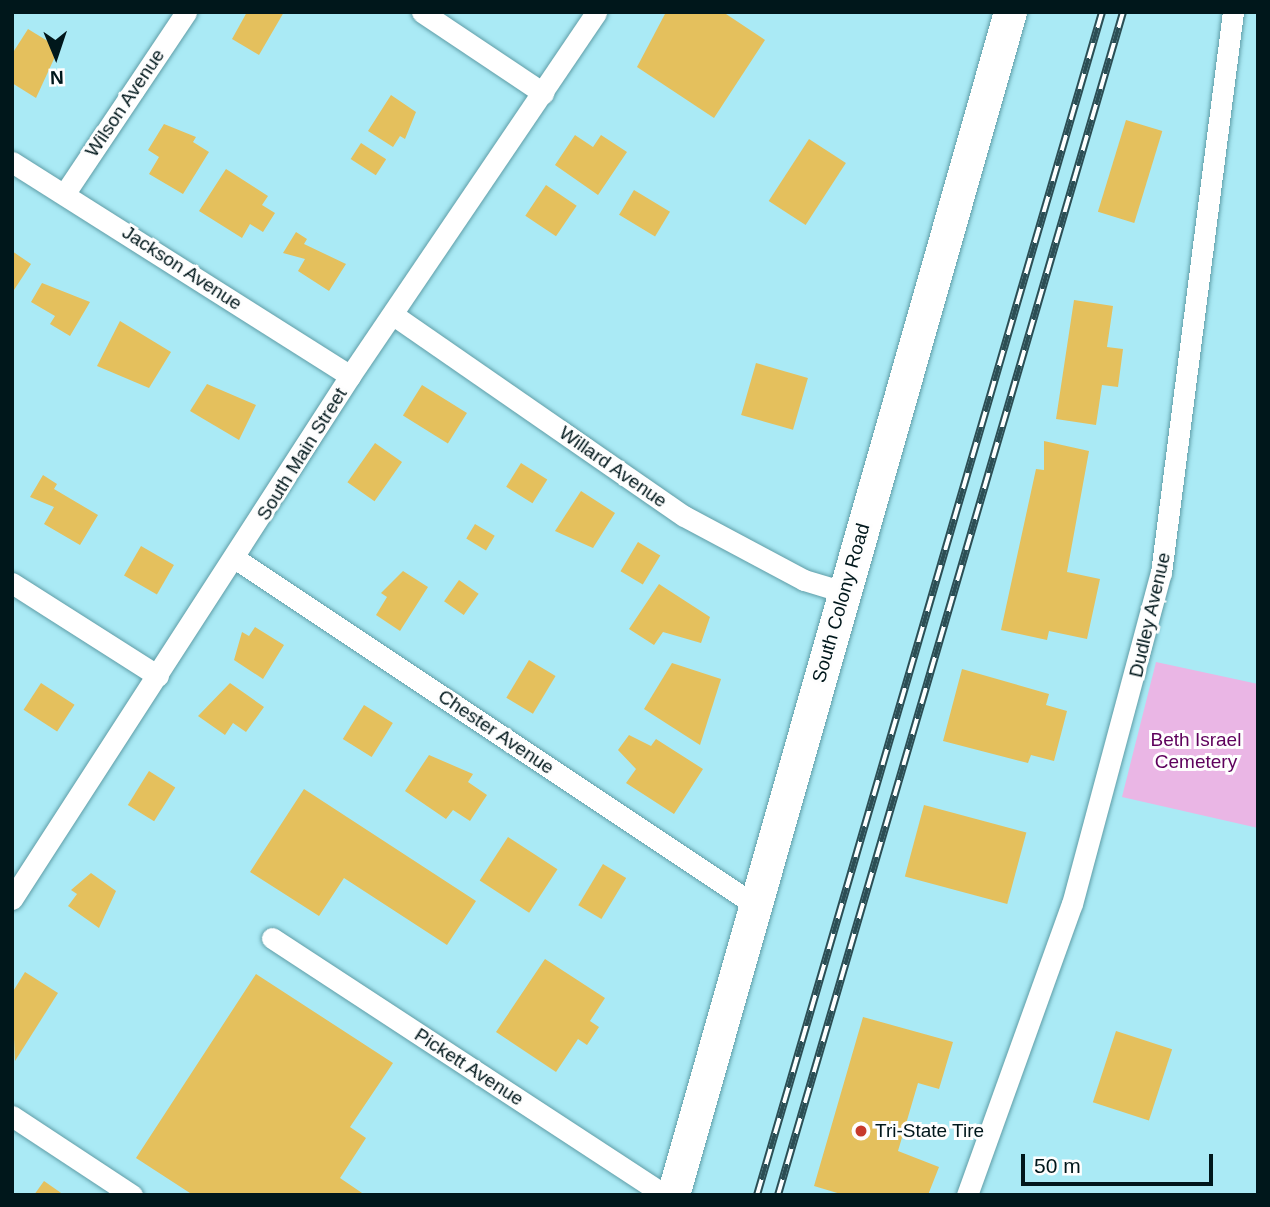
<!DOCTYPE html>
<style>
body{margin:0}
#map{position:relative;width:1270px;height:1207px;overflow:hidden;background:#aaeaf5;font-family:Arial,sans-serif}
div>[style]{position:absolute}
.green>*{inset:0;background:#eab6e5}
.building>*{inset:0;background:#e4c05d;transform-origin:0 0}
.roads{filter:drop-shadow(0 0 2px #5f9da7) drop-shadow(0 0 2px #5f9da7)}
.street>*{height:21px;margin:-10.5px;padding:0 10.5px;transform-origin:10.5px;border-radius:10.5px;background:#fff}
.primary>*{height:33px;margin:-16.5px;padding:0 16.5px;transform-origin:16.5px;border-radius:16.5px;background:#fff}
.rail>*{height:8px;margin-top:-4px;transform-origin:0;background:repeating-linear-gradient(90deg,#fefefe 0 16px,#2c4e54 0 32px);box-sizing:border-box;border-block:2px solid #2c4e54}
.dots>*{width:19px;height:19px;translate:-50% -50%;box-sizing:border-box;border:4px solid #fefefe;border-radius:50%}
span{translate:-50% -50%;white-space:nowrap;text-align:center;line-height:1.15;-webkit-text-stroke:6px #fefefe;paint-order:stroke}
.street-label{font-size:19px;color:#00171b}
.park-label{font-size:19px;color:#5e005c}
.poi-label{font-size:19px;color:#00171b}
.left{translate:0 -50%;text-align:left}
.frame{position:absolute;inset:0;border:14px solid #00171b;pointer-events:none}
.north{position:absolute;left:21px;top:21px;width:70px;height:70px;-webkit-text-stroke:5px #fefefe;paint-order:stroke;rotate:178deg;font-size:19px;font-weight:700;line-height:28px;text-align:center;color:#00171b}
.north::after{content:'';display:block;margin:auto;width:24px;height:32px;background:#00171b;clip-path:polygon(50% 0,100% 100%,50% 72%,0 100%)}
.scale{position:absolute;left:1021px;top:1154px;width:192px;height:32px;box-sizing:border-box;border:4px solid #00171b;border-top:0;padding-left:9px;font-size:21px;line-height:24px;white-space:nowrap;color:#00171b;-webkit-text-stroke:5px #fefefe;paint-order:stroke}
</style>
<div id="map">
<div class="green">
<i style="clip-path:polygon(1156px 662px,1258px 684px,1258px 828px,1122px 797px)"></i>
</div>
<div class="building">
<i style="clip-path:polygon(247px 12px,284px 12px,259px 55px,232px 39px)"></i>
<i style="clip-path:polygon(666px 12px,723px 12px,765px 40px,714px 118px,637px 67px)"></i>
<i style="clip-path:polygon(28px 29px,59px 48px,36px 98px,12px 83px,12px 54px)"></i>
<i style="clip-path:polygon(391px 95px,416px 112px,405px 139px,400px 136px,393px 147px,368px 131px)"></i>
<i style="left:1126px;top:120px;width:38px;height:96px;rotate:17deg"></i>
<i style="clip-path:polygon(164px 124px,196px 137px,193px 142px,209px 152px,183px 194px,149px 174px,159px 157px,148px 150px)"></i>
<i style="clip-path:polygon(575px 135px,593px 147px,601px 135px,627px 152px,598px 195px,555px 165px)"></i>
<i style="left:809px;top:139px;width:44px;height:74px;rotate:33deg"></i>
<i style="left:361px;top:143px;width:30px;height:19px;rotate:33deg"></i>
<i style="clip-path:polygon(226px 169px,268px 196px,262px 205px,275px 213px,263px 232px,250px 224px,242px 238px,199px 211px)"></i>
<i style="left:546px;top:185px;width:37px;height:37px;rotate:34deg"></i>
<i style="left:634px;top:190px;width:42px;height:29px;rotate:31deg"></i>
<i style="clip-path:polygon(296px 232px,307px 239px,304px 244px,346px 264px,329px 291px,298px 271px,305px 259px,283px 253px)"></i>
<i style="clip-path:polygon(12px 251px,31px 264px,12px 293px)"></i>
<i style="clip-path:polygon(42px 283px,90px 302px,70px 336px,50px 324px,55px 316px,31px 302px)"></i>
<i style="clip-path:polygon(1074px 300px,1113px 306px,1107px 347px,1123px 349px,1118px 387px,1102px 385px,1096px 425px,1056px 419px)"></i>
<i style="clip-path:polygon(120px 321px,171px 352px,149px 388px,97px 366px)"></i>
<i style="left:756px;top:363px;width:54px;height:54px;rotate:16deg"></i>
<i style="clip-path:polygon(207px 384px,256px 405px,239px 440px,190px 411px)"></i>
<i style="left:422px;top:385px;width:53px;height:36px;rotate:32deg"></i>
<i style="clip-path:polygon(1044px 441px,1089px 451px,1067px 572px,1100px 579px,1087px 639px,1049px 631px,1047px 640px,1001px 630px,1036px 469px,1044px 470px)"></i>
<i style="left:375px;top:443px;width:33px;height:48px;rotate:35deg"></i>
<i style="left:521px;top:463px;width:31px;height:28px;rotate:32deg"></i>
<i style="clip-path:polygon(43px 475px,57px 484px,54px 489px,98px 515px,80px 545px,44px 524px,54px 507px,30px 497px)"></i>
<i style="clip-path:polygon(581px 491px,615px 513px,593px 548px,555px 531px)"></i>
<i style="left:475px;top:524px;width:23px;height:17px;rotate:31deg"></i>
<i style="left:638px;top:542px;width:26px;height:34px;rotate:31deg"></i>
<i style="left:141px;top:546px;width:38px;height:34px;rotate:30deg"></i>
<i style="clip-path:polygon(403px 571px,428px 587px,400px 631px,376px 615px,387px 597px,381px 593px)"></i>
<i style="left:459px;top:580px;width:24px;height:26px;rotate:35deg"></i>
<i style="clip-path:polygon(659px 584px,710px 617px,701px 643px,663px 632px,654px 645px,629px 629px)"></i>
<i style="clip-path:polygon(255px 627px,284px 645px,263px 679px,234px 660px,242px 632px,249px 636px)"></i>
<i style="left:529px;top:660px;width:31px;height:44px;rotate:31deg"></i>
<i style="clip-path:polygon(672px 663px,721px 679px,700px 745px,644px 709px)"></i>
<i style="clip-path:polygon(962px 669px,1049px 694px,1046px 705px,1067px 711px,1054px 761px,1031px 755px,1028px 763px,943px 741px)"></i>
<i style="left:41px;top:683px;width:40px;height:32px;rotate:33deg"></i>
<i style="clip-path:polygon(230px 683px,264px 707px,246px 732px,233px 723px,225px 735px,198px 716px)"></i>
<i style="left:364px;top:705px;width:34px;height:40px;rotate:32deg"></i>
<i style="clip-path:polygon(629px 735px,651px 746px,656px 739px,703px 769px,674px 814px,626px 783px,636px 769px,618px 750px)"></i>
<i style="clip-path:polygon(429px 755px,473px 774px,468px 782px,487px 795px,470px 821px,453px 810px,446px 819px,405px 791px)"></i>
<i style="left:149px;top:771px;width:31px;height:40px;rotate:32deg"></i>
<i style="clip-path:polygon(304px 789px,476px 901px,447px 945px,344px 878px,319px 916px,250px 872px)"></i>
<i style="left:924px;top:805px;width:106px;height:74px;rotate:15deg"></i>
<i style="left:508px;top:837px;width:59px;height:52px;rotate:33deg"></i>
<i style="left:603px;top:864px;width:27px;height:48px;rotate:31deg"></i>
<i style="clip-path:polygon(91px 873px,116px 891px,99px 928px,68px 906px,77px 894px,71px 890px)"></i>
<i style="clip-path:polygon(545px 959px,605px 998px,590px 1021px,599px 1027px,587px 1045px,578px 1039px,556px 1072px,496px 1032px)"></i>
<i style="clip-path:polygon(25px 972px,58px 993px,15px 1061px,12px 993px)"></i>
<i style="clip-path:polygon(256px 974px,393px 1063px,350px 1127px,366px 1138px,340px 1178px,365px 1195px,193px 1195px,136px 1158px)"></i>
<i style="clip-path:polygon(863px 1017px,953px 1042px,939px 1089px,918px 1083px,898px 1151px,939px 1167px,928px 1195px,844px 1195px,814px 1186px)"></i>
<i style="left:1116px;top:1031px;width:59px;height:75px;rotate:18deg"></i>
<i style="clip-path:polygon(44px 1181px,64px 1195px,34px 1195px)"></i>
</div>
<div class="roads">
<div class="street">
<i style="left:422px;top:12px;width:146px;rotate:33.8deg"></i>
<i style="left:12px;top:162px;width:400px;rotate:32.3deg"></i>
<i style="left:65px;top:193px;width:218px;rotate:-56.2deg"></i>
<i style="left:395px;top:316px;width:351px;rotate:34.7deg"></i>
<i style="left:684px;top:516px;width:136px;rotate:28.1deg"></i>
<i style="left:804px;top:580px;width:42px;rotate:16.7deg"></i>
<i style="left:236px;top:559px;width:624px;rotate:33.69deg"></i>
<i style="left:12px;top:583px;width:173px;rotate:32.5deg"></i>
<i style="left:12px;top:899px;width:623px;rotate:-57.13deg"></i>
<i style="left:350px;top:376px;width:439px;rotate:-55.9deg"></i>
<i style="left:272px;top:938px;width:470px;rotate:33.2deg"></i>
<i style="left:12px;top:1116px;width:144px;rotate:33.4deg"></i>
<i style="left:967px;top:1195px;width:309px;rotate:-70.2deg"></i>
<i style="left:1072px;top:904px;width:343px;rotate:-75deg"></i>
<i style="left:1161px;top:573px;width:566px;rotate:-82.69deg"></i>
</div>
<div class="primary">
<i style="left:673px;top:1195px;width:1230px;rotate:-74.1deg"></i>
</div>
</div>
<div class="rail">
<i style="left:757px;top:1195px;width:1232px;rotate:-73.74deg"></i>
<i style="left:778px;top:1195px;width:1232px;rotate:-73.74deg"></i>
</div>
<div class="dots">
<i style="left:861px;top:1131px;background:#c73a2c"></i>
</div>
<div class="street-label">
<span style="left:125px;top:103px;rotate:-56deg">Wilson Avenue</span>
<span style="left:182px;top:268px;rotate:33deg">Jackson Avenue</span>
<span style="left:302px;top:454px;rotate:-58deg">South Main Street</span>
<span style="left:613px;top:467px;rotate:35deg">Willard Avenue</span>
<span style="left:841px;top:603px;rotate:-74deg">South Colony Road</span>
<span style="left:1150px;top:615px;rotate:-77deg">Dudley Avenue</span>
<span style="left:496px;top:732px;rotate:34deg">Chester Avenue</span>
<span style="left:469px;top:1067px;rotate:33deg">Pickett Avenue</span>
</div>
<div class="park-label">
<span style="left:1196px;top:751px">Beth Israel<br>Cemetery</span>
</div>
<div class="poi-label">
<span class="left" style="left:875px;top:1131px">Tri-State Tire</span>
</div>
<div class="frame"></div>
<div class="north">N</div>
<div class="scale">50 m</div>
</div>
